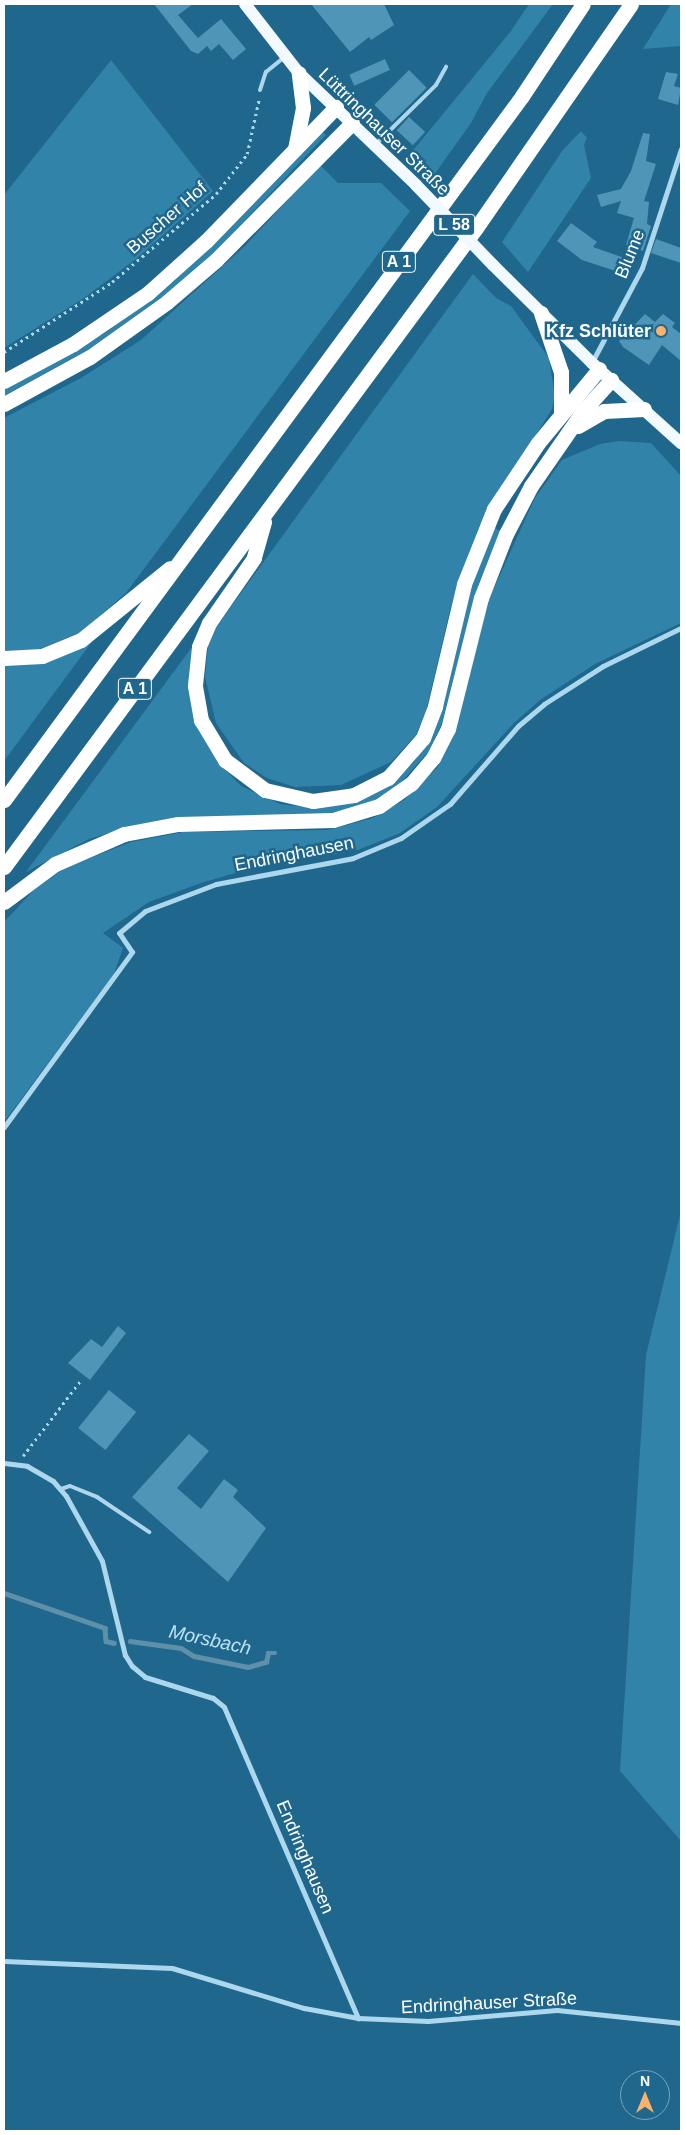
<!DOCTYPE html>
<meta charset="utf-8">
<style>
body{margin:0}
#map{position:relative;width:685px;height:2135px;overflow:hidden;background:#1f678c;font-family:Helvetica,sans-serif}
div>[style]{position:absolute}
.green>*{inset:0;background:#3283aa}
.stream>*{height:4.5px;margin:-2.25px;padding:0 2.25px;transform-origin:2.25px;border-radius:2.25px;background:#5f90a9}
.building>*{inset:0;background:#4f95b8;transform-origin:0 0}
.path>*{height:2.5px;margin-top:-1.25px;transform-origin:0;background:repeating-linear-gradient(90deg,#acd7ec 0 2.5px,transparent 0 6.5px)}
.lane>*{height:4px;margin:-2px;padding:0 2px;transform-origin:2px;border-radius:2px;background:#acd7ec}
.street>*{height:5px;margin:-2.5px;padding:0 2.5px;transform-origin:2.5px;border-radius:2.5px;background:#acd7ec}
.primary>*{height:12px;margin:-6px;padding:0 6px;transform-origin:6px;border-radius:6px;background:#f2faff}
.highway>*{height:15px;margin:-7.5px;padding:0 7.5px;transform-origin:7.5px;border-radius:7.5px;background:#fff}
.primary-bridge>*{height:12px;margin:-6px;padding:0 6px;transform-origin:6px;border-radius:6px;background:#f2faff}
.dots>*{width:14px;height:14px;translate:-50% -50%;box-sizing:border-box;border:2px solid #1f678c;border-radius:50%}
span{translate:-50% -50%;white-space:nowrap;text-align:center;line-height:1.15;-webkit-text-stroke:5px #1f678c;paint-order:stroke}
.shield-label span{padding:1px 4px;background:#1f678c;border:1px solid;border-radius:4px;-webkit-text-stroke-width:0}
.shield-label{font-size:16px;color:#fff;font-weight:700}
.street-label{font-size:18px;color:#fff}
.poi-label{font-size:18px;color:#fff;font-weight:700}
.right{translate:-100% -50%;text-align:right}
.water-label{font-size:19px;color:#bce2f4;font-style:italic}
.frame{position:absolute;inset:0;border:5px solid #fff;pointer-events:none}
.north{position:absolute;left:620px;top:2070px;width:50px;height:50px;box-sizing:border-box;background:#1f678c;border:1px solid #79a4ba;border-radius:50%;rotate:0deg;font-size:14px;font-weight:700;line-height:20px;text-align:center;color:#fff}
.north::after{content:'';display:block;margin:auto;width:18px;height:22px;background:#fab26c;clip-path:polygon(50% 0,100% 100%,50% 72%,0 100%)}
</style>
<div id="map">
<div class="green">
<i style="clip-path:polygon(529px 4px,553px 4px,487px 93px,471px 123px,434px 175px,411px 153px,511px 31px)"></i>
<i style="clip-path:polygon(671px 4px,681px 4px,681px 46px,643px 49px)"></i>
<i style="clip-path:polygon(111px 60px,213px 191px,136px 259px,84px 298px,4px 348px,4px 195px)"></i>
<i style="clip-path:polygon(321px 131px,326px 135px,213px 254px,174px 288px,93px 347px,4px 396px,4px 390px,105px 333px,174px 281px)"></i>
<i style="clip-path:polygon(581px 131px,587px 138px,584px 145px,591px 178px,528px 272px,502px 242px,562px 151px)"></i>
<i style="clip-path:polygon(320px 165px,338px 183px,381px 183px,410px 211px,126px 593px,81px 632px,37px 650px,4px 651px,4px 418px,81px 378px,141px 340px,245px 246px)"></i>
<i style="clip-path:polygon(473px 274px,496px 298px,511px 306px,549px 358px,555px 396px,552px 409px,479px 527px,451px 606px,426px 711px,416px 735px,391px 762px,341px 785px,295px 787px,267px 778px,244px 763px,216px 723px,205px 677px,208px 645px,214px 630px)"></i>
<i style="clip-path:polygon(619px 441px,651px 443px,681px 476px,681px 623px,595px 664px,540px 700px,514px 723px,437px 807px,400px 833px,358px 850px,242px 871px,201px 883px,149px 902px,103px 933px,123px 948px,114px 974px,4px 1122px,4px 922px,33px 891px,64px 868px,131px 842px,183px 832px,328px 830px,373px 818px,404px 800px,437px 768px,454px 735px,488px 601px,535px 498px,562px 460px,600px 444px)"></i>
<i style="clip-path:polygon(493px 527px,501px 531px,479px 583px,442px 723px,429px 751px,398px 786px,368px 804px,321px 815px,178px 817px,135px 825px,89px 839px,26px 872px,192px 647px,189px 675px,196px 725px,218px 762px,241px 786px,280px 804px,313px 808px,355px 801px,390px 784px,414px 762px,431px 735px,467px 596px)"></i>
<i style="clip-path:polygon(94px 639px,4px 761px,4px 664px,77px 649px)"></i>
<i style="clip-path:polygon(681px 1211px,681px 1841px,620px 1771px,646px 1355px)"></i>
</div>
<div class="stream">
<i style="left:4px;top:1593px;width:107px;rotate:19.1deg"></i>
<i style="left:105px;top:1628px;width:13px;rotate:86deg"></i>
<i style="left:106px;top:1641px;width:8px;rotate:14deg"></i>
<i style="left:130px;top:1641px;width:51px;rotate:7.8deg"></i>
<i style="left:181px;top:1648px;width:15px;rotate:32deg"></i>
<i style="left:194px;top:1656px;width:55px;rotate:11.5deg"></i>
<i style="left:248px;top:1667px;width:19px;rotate:-16deg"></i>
<i style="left:266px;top:1662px;width:9px;rotate:-77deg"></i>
<i style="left:268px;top:1653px;width:7px"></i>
</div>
<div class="building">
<i style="clip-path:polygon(154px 4px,193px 4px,178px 15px,198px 38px,221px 19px,246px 49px,233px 60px,219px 44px,211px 51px,207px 46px,198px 54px,191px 51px)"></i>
<i style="clip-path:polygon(311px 4px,384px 4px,394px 25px,371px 40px,369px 37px,350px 52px)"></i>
<i style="left:385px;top:59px;width:12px;height:39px;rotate:66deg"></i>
<i style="left:409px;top:70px;width:25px;height:49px;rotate:45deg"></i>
<i style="clip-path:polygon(666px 72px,678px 74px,674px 86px,681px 88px,678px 105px,658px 99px)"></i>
<i style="left:409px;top:117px;width:22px;height:18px;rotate:43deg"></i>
<i style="clip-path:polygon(643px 133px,650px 134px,646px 161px,656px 164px,644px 201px,649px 202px,647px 224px,651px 226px,643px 251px,626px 245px,634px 218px,617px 213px,621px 201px,601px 207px,597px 195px,621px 189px,631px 171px)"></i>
<i style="clip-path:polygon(571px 223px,597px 242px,593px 247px,633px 261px,628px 275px,582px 260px,557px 241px)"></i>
<i style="clip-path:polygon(656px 239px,681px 248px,681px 263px,651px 253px)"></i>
<i style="clip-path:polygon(645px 314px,655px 322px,663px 314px,675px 323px,672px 327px,681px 334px,681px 361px,662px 345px,649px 365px,623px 347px,619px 341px)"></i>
<i style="clip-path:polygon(118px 1326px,126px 1333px,90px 1380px,68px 1363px,91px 1339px,102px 1347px)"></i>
<i style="left:109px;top:1390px;width:35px;height:49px;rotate:39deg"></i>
<i style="clip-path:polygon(189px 1434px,209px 1451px,177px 1488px,201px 1509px,224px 1479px,238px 1490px,233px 1497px,266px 1528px,228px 1582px,132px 1497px)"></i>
</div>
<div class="path">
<i style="left:4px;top:352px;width:129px;rotate:-32.9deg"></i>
<i style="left:112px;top:282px;width:136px;rotate:-40.2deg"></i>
<i style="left:216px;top:194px;width:51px;rotate:-52.2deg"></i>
<i style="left:247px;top:154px;width:56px;rotate:-77.7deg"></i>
<i style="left:23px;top:1456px;width:96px;rotate:-52.7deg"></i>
</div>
<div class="lane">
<i style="left:260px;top:90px;width:19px;rotate:-72deg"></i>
<i style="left:266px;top:72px;width:22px;rotate:-39deg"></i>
<i style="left:376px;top:144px;width:84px;rotate:-44.5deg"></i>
<i style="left:436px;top:85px;width:21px;rotate:-61deg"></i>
<i style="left:61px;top:1489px;width:9px;rotate:-18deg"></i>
<i style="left:70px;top:1486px;width:29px;rotate:22deg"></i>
<i style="left:97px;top:1497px;width:63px;rotate:33.9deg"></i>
</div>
<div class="street">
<i style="left:592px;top:362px;width:106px;rotate:-62deg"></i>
<i style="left:642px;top:268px;width:125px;rotate:-71.9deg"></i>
<i style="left:4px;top:1127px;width:217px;rotate:-53.8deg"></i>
<i style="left:132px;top:952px;width:23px;rotate:-124deg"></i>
<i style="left:119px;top:933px;width:34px;rotate:-40deg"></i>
<i style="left:145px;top:911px;width:76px;rotate:-20.8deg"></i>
<i style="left:216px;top:884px;width:139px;rotate:-10.7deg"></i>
<i style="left:353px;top:858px;width:52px;rotate:-22.6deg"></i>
<i style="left:401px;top:838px;width:60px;rotate:-34.8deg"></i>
<i style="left:450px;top:804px;width:103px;rotate:-48.9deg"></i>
<i style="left:518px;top:726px;width:34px;rotate:-40deg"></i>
<i style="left:544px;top:704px;width:70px;rotate:-32.8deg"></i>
<i style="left:603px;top:666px;width:87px;rotate:-26deg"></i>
<i style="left:4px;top:1463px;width:23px;rotate:7deg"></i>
<i style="left:27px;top:1466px;width:30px;rotate:30deg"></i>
<i style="left:53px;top:1481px;width:20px;rotate:49deg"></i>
<i style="left:66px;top:1496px;width:74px;rotate:61deg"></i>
<i style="left:102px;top:1561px;width:97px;rotate:76.3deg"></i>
<i style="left:125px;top:1655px;width:13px;rotate:58deg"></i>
<i style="left:132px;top:1666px;width:17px;rotate:40deg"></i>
<i style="left:145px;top:1677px;width:71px;rotate:17.2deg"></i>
<i style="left:213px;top:1698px;width:14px;rotate:39deg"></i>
<i style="left:224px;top:1707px;width:339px;rotate:66.7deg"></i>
<i style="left:4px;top:1961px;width:168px;rotate:2.4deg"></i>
<i style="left:172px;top:1968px;width:138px;rotate:16.9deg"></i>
<i style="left:304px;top:2008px;width:55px;rotate:10.5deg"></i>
<i style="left:358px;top:2018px;width:70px;rotate:2.5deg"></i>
<i style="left:428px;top:2021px;width:129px;rotate:-4.9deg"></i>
<i style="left:557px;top:2010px;width:125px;rotate:6deg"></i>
</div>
<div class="primary">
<i style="left:245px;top:4px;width:88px;rotate:52deg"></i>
<i style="left:299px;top:73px;width:162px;rotate:43.7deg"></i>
<i style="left:493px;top:265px;width:139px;rotate:44.7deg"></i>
<i style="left:592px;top:363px;width:120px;rotate:42deg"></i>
</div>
<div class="highway">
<i style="left:295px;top:149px;width:42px;rotate:-79deg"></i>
<i style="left:303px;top:108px;width:35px;rotate:-97deg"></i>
<i style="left:541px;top:313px;width:62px;rotate:71.3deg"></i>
<i style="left:561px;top:372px;width:42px;rotate:90deg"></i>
<i style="left:4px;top:381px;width:78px;rotate:-28.2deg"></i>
<i style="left:73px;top:344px;width:91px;rotate:-34.2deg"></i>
<i style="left:148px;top:293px;width:78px;rotate:-41.9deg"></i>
<i style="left:206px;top:241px;width:187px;rotate:-45.9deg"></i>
<i style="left:4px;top:404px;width:98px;rotate:-28.7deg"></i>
<i style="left:90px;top:357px;width:95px;rotate:-35.5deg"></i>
<i style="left:167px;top:302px;width:65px;rotate:-40.6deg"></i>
<i style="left:216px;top:260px;width:193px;rotate:-45.2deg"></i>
<i style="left:578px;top:426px;width:30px;rotate:-30deg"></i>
<i style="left:604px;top:411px;width:40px;rotate:-2.9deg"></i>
<i style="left:264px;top:522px;width:37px;rotate:106deg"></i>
<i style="left:254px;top:558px;width:79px;rotate:124.7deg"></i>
<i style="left:209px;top:623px;width:26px;rotate:113deg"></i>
<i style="left:199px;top:647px;width:39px;rotate:96deg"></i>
<i style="left:195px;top:686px;width:35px;rotate:80deg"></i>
<i style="left:201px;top:720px;width:47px;rotate:59deg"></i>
<i style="left:225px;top:760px;width:50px;rotate:36.9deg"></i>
<i style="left:265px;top:790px;width:49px;rotate:12.9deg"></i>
<i style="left:313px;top:801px;width:41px;rotate:-8.3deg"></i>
<i style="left:354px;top:795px;width:38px;rotate:-27deg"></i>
<i style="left:388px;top:778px;width:53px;rotate:-48.8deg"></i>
<i style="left:423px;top:738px;width:34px;rotate:-69deg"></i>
<i style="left:435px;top:706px;width:125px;rotate:-76.6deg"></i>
<i style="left:464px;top:584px;width:81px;rotate:-68.2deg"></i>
<i style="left:494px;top:509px;width:79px;rotate:-56.3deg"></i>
<i style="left:538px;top:443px;width:96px;rotate:-50.5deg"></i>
<i style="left:4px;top:658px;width:38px;rotate:-3deg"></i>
<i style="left:42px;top:656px;width:42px;rotate:-22.3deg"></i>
<i style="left:81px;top:640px;width:114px;rotate:-39deg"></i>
<i style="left:4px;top:800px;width:874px;rotate:-53.65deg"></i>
<i style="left:522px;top:96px;width:110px;rotate:-56.5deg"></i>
<i style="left:4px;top:867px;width:794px;rotate:-53.55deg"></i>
<i style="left:476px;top:228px;width:272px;rotate:-55.3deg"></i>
<i style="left:4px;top:902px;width:64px;rotate:-36.7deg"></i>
<i style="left:55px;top:864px;width:75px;rotate:-23.5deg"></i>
<i style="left:124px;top:834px;width:55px;rotate:-10.5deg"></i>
<i style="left:178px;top:824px;width:155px;rotate:-1.5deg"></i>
<i style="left:333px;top:820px;width:48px;rotate:-16.9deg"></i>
<i style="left:379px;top:806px;width:39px;rotate:-35deg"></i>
<i style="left:411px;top:784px;width:34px;rotate:-50deg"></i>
<i style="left:433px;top:758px;width:33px;rotate:-63deg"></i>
<i style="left:448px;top:729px;width:135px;rotate:-75.9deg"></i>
<i style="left:481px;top:598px;width:69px;rotate:-68.7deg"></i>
<i style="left:506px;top:534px;width:54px;rotate:-62.5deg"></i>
<i style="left:531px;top:486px;width:91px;rotate:-55.3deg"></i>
<i style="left:583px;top:411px;width:42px;rotate:-47.9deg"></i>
</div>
<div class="primary-bridge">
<i style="left:416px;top:185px;width:111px;rotate:46.1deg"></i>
</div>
<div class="dots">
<i style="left:661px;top:331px;background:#fab26c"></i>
</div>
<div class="shield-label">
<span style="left:454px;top:225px">L 58</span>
<span style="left:399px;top:262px">A 1</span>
<span style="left:135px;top:689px">A 1</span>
</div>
<div class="street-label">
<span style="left:384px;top:132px;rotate:44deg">Lüttringhauser Straße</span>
<span style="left:167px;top:218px;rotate:-41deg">Buscher Hof</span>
<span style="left:630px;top:254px;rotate:-68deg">Blume</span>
<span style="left:294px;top:854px;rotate:-11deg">Endringhausen</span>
<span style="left:305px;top:1857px;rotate:67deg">Endringhausen</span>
<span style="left:489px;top:2003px;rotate:-3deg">Endringhauser Straße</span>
</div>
<div class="poi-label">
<span class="right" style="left:651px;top:331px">Kfz Schlüter</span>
</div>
<div class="water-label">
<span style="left:210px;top:1640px;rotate:12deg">Morsbach</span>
</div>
<div class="frame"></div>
<div class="north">N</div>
</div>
